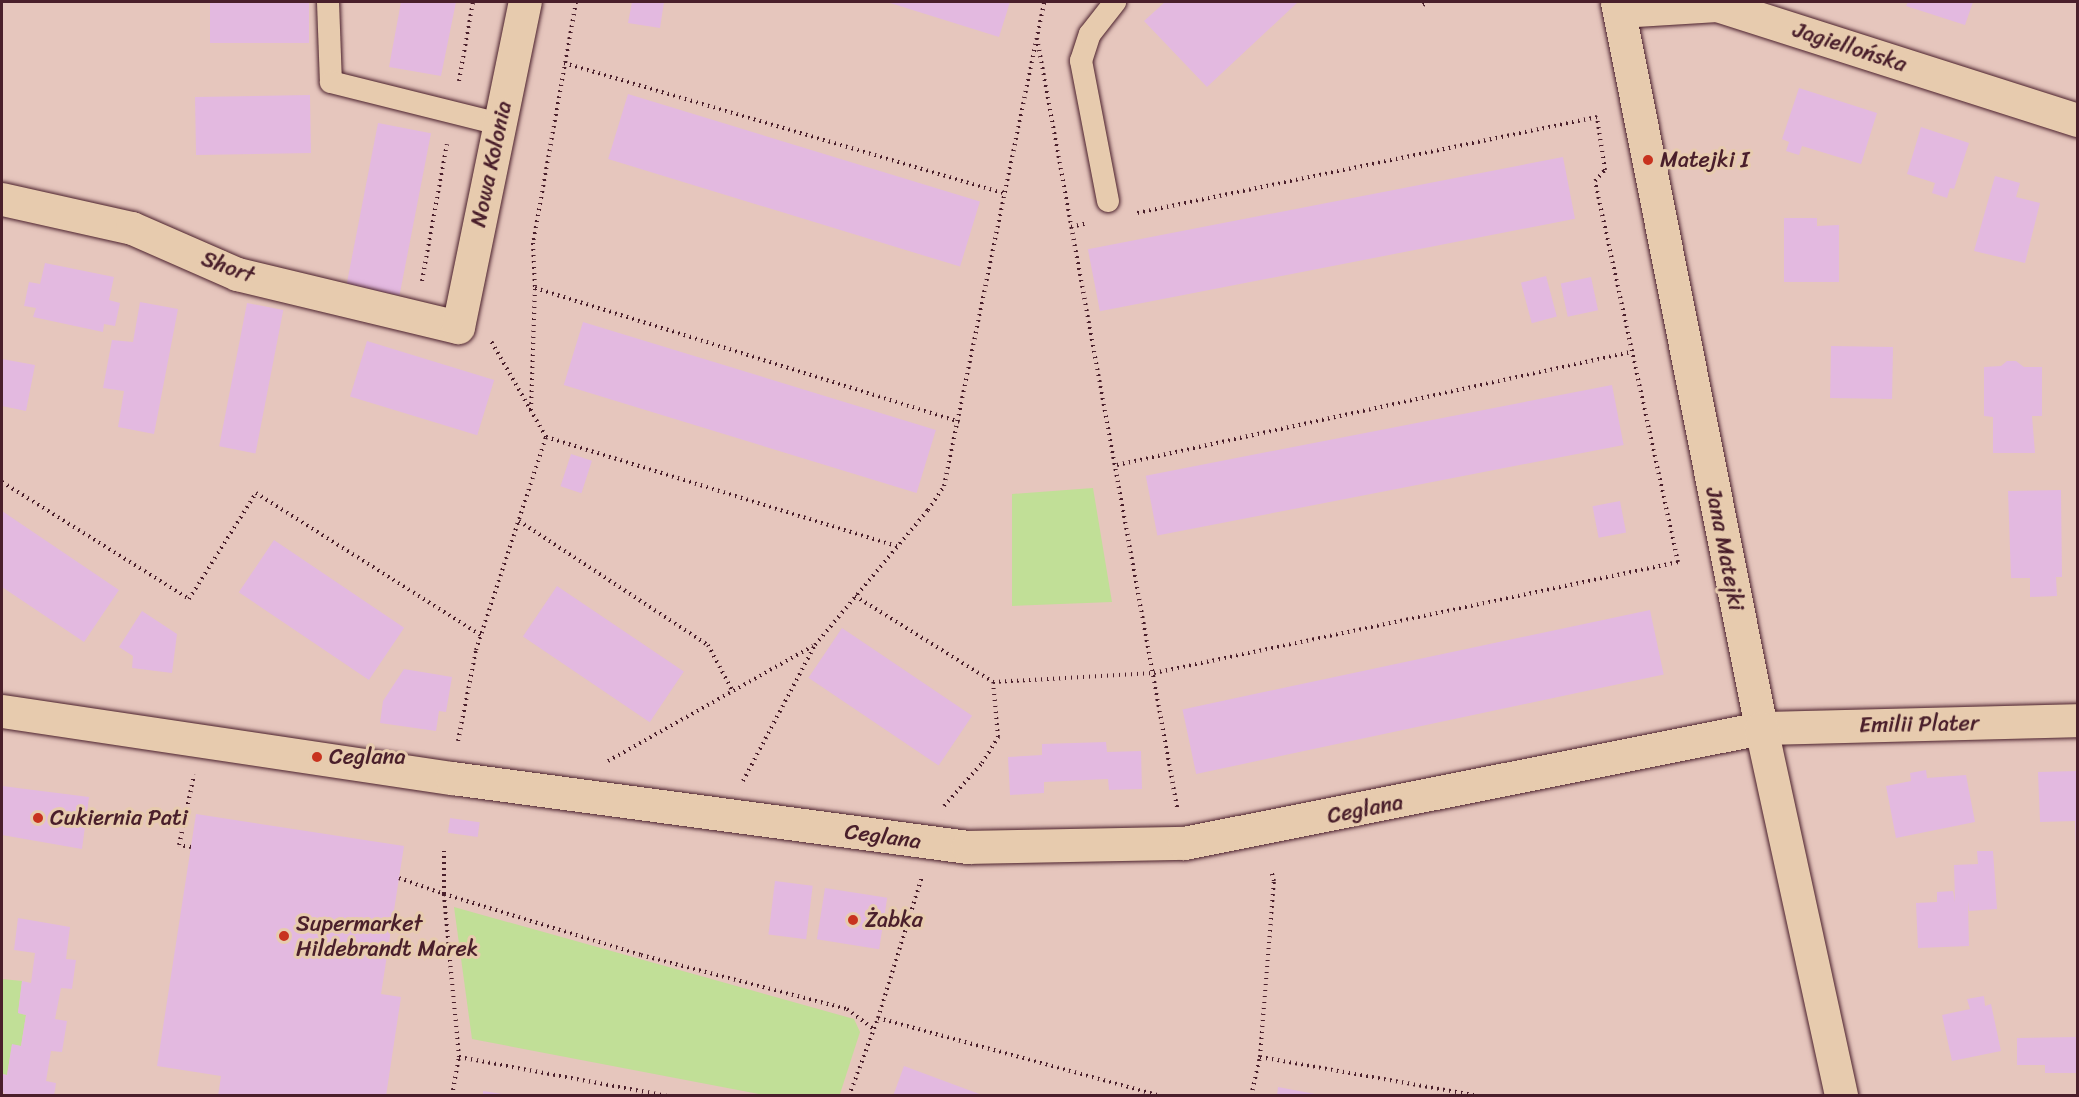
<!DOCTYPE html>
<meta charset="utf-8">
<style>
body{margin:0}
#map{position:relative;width:2079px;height:1097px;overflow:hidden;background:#e6c6bd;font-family:Sriracha,sans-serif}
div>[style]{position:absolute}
.green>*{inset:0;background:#c1df97}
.building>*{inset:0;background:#e3b9e0;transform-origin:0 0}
.path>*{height:4px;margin-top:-2px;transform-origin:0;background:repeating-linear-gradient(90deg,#4a1f2b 0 1.5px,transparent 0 6px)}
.roads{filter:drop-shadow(0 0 2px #4a1f2b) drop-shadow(0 0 2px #4a1f2b)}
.lane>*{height:22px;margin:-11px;padding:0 11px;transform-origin:11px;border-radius:11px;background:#e7cbae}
.street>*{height:33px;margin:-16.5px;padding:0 16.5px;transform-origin:16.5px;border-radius:16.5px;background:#e7cbae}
.secondary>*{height:33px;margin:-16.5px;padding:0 16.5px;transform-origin:16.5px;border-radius:16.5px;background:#e7cbae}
.dots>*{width:16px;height:16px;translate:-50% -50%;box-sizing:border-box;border:3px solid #e7cbae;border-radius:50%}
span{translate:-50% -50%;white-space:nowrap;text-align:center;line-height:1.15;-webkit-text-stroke:6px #e7cbae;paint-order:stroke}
.street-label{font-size:22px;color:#4a1f2b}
.poi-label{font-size:22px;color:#4a1f2b}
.left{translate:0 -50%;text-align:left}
.frame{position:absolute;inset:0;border:3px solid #4a1f2b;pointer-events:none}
</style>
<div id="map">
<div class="green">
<i style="clip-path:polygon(1093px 488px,1112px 602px,1012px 606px,1012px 494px)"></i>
<i style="clip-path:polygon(454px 907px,854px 1019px,860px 1032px,840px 1094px,764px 1095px,472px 1039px)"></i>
<i style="clip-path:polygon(2px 979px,22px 981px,18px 1013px,26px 1015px,21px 1046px,12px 1045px,7px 1075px,2px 1074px)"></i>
</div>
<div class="building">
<i style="left:210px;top:2px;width:99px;height:41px"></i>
<i style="clip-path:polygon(401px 2px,456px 2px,441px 76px,389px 67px)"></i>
<i style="clip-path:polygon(632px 2px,664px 2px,660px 28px,628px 23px)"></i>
<i style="clip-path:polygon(887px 2px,1010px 2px,999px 37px)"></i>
<i style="clip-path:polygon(1165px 2px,1298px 2px,1207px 87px,1144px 21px)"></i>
<i style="clip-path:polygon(1908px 2px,1973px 2px,1965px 25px,1906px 6px)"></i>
<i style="clip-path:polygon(1799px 88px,1877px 113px,1861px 164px,1802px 146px,1799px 155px,1786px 151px,1789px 142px,1782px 139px)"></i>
<i style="left:628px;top:94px;width:368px;height:68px;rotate:17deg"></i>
<i style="left:310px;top:95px;width:58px;height:115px;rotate:89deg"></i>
<i style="left:378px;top:123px;width:54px;height:165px;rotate:11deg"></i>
<i style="clip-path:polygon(1921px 127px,1969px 143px,1954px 189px,1950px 188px,1947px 198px,1932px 193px,1935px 183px,1907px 174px)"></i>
<i style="left:1563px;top:157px;width:63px;height:484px;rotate:79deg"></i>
<i style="clip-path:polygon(1995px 176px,2020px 183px,2016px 197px,2040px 203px,2025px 263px,1974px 251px)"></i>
<i style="clip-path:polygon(1784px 218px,1817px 218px,1817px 226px,1839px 225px,1839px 282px,1784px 282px)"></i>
<i style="clip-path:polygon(45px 263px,114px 277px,109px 300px,120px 303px,115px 326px,104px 324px,103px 332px,33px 317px,36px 308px,24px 306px,29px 282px,40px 284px)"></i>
<i style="left:1546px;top:276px;width:42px;height:26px;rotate:75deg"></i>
<i style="left:1591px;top:277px;width:34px;height:31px;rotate:78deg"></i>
<i style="clip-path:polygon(140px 302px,178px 309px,154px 434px,118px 427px,124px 391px,103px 388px,112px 340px,133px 342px)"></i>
<i style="left:247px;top:303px;width:37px;height:146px;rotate:11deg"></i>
<i style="left:583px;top:322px;width:369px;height:66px;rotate:17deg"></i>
<i style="left:367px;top:341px;width:133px;height:58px;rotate:17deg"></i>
<i style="left:1831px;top:346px;width:62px;height:52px;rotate:1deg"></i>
<i style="clip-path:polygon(2px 359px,35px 365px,26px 411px,2px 406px)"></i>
<i style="clip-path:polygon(2007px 361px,2016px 361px,2024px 367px,2042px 367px,2042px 416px,2032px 416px,2035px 453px,1993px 453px,1993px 417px,1984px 416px,1984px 367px,2001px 366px)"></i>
<i style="left:1612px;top:385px;width:61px;height:475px;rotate:79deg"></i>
<i style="left:571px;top:454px;width:22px;height:34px;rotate:18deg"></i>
<i style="clip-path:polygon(2061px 490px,2062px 577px,2056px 577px,2057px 596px,2030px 597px,2030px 578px,2011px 578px,2008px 491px)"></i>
<i style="left:1620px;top:501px;width:32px;height:28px;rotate:79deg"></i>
<i style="clip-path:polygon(2px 511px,119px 590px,84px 642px,2px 587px)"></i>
<i style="left:274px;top:540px;width:157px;height:63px;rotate:34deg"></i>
<i style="left:557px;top:586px;width:153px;height:61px;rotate:34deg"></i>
<i style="left:1650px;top:610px;width:66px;height:478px;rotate:78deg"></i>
<i style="clip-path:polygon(142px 611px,177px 634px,172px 673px,132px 668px,133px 656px,119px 647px)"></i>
<i style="left:842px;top:628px;width:157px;height:60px;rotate:34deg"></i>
<i style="clip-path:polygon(404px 669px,452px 677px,446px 712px,439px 711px,436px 731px,380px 723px,383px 701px)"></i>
<i style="clip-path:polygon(1106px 742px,1107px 752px,1141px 751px,1142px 789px,1109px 790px,1108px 779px,1044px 782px,1044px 793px,1010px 795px,1008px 757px,1042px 755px,1042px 744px)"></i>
<i style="clip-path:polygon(1926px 770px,1927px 778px,1966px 775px,1975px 822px,1896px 838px,1886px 786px,1911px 781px,1910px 773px)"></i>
<i style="clip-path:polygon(2078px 771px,2078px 848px,2076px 848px,2075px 821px,2040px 822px,2038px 772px)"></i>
<i style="clip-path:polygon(2px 786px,89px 797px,82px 849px,2px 835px)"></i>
<i style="clip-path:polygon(196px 814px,404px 846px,381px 994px,401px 997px,386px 1096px,218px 1096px,221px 1076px,157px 1066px)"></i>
<i style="left:450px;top:818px;width:30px;height:15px;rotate:8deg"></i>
<i style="clip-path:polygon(1977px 851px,1993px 851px,1997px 909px,1969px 911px,1968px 901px,1969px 946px,1918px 948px,1916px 903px,1937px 902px,1937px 892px,1953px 891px,1955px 902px,1954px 865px,1978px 864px)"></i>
<i style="left:775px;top:881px;width:38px;height:54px;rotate:7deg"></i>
<i style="left:825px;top:888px;width:63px;height:52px;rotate:9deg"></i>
<i style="clip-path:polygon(18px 918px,70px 927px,66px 959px,76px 960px,72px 989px,61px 988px,55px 1019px,67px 1021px,62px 1052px,51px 1051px,46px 1081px,56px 1083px,54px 1096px,6px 1096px,2px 1090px,2px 1074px,7px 1075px,12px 1044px,21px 1046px,26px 1015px,18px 1013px,22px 981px,31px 983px,35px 953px,14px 950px)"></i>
<i style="clip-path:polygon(1984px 996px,1985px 1006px,1991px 1004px,2001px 1051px,1952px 1061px,1942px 1015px,1970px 1009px,1967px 999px)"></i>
<i style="clip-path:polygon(2078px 1037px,2078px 1073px,2045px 1073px,2045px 1065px,2017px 1065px,2017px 1038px)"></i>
<i style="clip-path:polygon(904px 1066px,982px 1095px,982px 1096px,893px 1096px)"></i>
<i style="clip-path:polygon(1278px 1087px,1315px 1094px,1315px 1096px,1277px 1096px)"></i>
<i style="clip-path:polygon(483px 1091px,502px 1094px,502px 1096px,483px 1096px)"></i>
</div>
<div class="path">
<i style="left:576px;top:2px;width:245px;rotate:100.1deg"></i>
<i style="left:533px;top:243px;width:45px;rotate:87.5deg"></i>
<i style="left:535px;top:288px;width:445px;rotate:17.5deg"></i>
<i style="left:1423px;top:5px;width:6px;rotate:-31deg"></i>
<i style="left:1037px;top:38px;width:782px;rotate:79.68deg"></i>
<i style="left:564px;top:63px;width:460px;rotate:16.5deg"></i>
<i style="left:459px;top:81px;width:80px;rotate:-80deg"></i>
<i style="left:1071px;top:227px;width:17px;rotate:-13deg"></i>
<i style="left:422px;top:281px;width:139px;rotate:-79.7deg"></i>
<i style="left:531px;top:410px;width:122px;rotate:-88.1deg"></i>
<i style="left:546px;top:437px;width:368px;rotate:17.3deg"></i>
<i style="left:1117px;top:465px;width:526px;rotate:-12.4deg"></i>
<i style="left:2px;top:482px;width:221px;rotate:32deg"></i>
<i style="left:189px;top:599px;width:125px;rotate:-57.7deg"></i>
<i style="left:256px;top:493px;width:266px;rotate:32.3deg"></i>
<i style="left:519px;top:521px;width:226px;rotate:33.3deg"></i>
<i style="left:708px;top:645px;width:51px;rotate:61.9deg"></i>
<i style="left:855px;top:596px;width:163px;rotate:31.9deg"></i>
<i style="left:993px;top:682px;width:161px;rotate:-3.2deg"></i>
<i style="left:1154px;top:673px;width:536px;rotate:-11.96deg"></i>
<i style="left:1678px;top:562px;width:390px;rotate:-102.3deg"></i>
<i style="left:1595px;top:181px;width:15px;rotate:-48deg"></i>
<i style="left:1605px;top:170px;width:54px;rotate:-98.6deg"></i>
<i style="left:1597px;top:117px;width:471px;rotate:168.2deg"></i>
<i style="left:458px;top:741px;width:93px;rotate:-78.8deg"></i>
<i style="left:476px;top:650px;width:224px;rotate:-71.8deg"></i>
<i style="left:546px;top:437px;width:111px;rotate:-119.8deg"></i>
<i style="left:608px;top:761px;width:235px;rotate:-29.3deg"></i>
<i style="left:743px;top:781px;width:154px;rotate:-62.1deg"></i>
<i style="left:815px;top:645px;width:176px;rotate:-50.1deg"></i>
<i style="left:928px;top:510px;width:29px;rotate:-56deg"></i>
<i style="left:944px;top:486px;width:494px;rotate:-78.3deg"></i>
<i style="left:944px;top:806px;width:57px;rotate:-48.5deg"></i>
<i style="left:982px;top:763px;width:31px;rotate:-58deg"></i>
<i style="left:998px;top:737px;width:55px;rotate:-95.2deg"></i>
<i style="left:191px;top:847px;width:12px;rotate:-171deg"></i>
<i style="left:179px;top:845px;width:72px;rotate:-77.9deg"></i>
<i style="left:399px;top:878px;width:48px;rotate:19.6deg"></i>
<i style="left:444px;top:894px;width:43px;rotate:-90deg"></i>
<i style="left:878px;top:1018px;width:295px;rotate:15.4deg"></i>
<i style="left:459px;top:1057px;width:212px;rotate:10.6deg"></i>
<i style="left:1260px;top:1057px;width:177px;rotate:-85.5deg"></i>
<i style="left:1274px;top:881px;width:11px;rotate:-105deg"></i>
<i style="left:452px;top:1096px;width:40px;rotate:-80deg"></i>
<i style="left:459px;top:1057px;width:164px;rotate:-95.3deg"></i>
<i style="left:444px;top:894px;width:206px;rotate:17.2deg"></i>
<i style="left:641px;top:955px;width:213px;rotate:14.7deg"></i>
<i style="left:847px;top:1009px;width:34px;rotate:37deg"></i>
<i style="left:849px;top:1096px;width:83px;rotate:-69.6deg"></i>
<i style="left:878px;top:1018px;width:148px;rotate:-72.7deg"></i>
<i style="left:1251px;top:1096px;width:40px;rotate:-77deg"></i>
<i style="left:1260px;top:1057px;width:222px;rotate:10.1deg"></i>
</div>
<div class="roads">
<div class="lane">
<i style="left:328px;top:2px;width:80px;rotate:87.9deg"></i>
<i style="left:331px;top:82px;width:173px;rotate:14deg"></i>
<i style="left:1108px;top:201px;width:143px;rotate:-100.9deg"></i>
<i style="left:1081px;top:61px;width:28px;rotate:-72deg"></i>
<i style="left:1090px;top:34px;width:41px;rotate:-52deg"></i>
</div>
<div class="street">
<i style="left:1619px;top:11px;width:98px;rotate:-3.5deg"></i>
<i style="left:1717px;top:5px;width:379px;rotate:17.7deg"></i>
<i style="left:2px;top:199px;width:133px;rotate:12.6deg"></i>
<i style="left:132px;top:228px;width:115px;rotate:23.7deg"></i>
<i style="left:237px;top:274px;width:227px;rotate:13.5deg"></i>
<i style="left:458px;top:327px;width:332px;rotate:-78.4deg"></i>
<i style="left:2px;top:711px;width:455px;rotate:8.5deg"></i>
<i style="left:452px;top:778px;width:521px;rotate:7.62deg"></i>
<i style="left:968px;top:847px;width:216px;rotate:-1.1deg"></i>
<i style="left:1184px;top:843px;width:588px;rotate:-11.27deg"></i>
<i style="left:1761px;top:728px;width:317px;rotate:-1.4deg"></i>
</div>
<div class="secondary">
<i style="left:1617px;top:2px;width:740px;rotate:78.78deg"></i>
<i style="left:1761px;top:728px;width:377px;rotate:77.7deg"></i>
</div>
</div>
<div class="dots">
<i style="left:1648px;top:160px;background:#c8321e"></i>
<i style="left:317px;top:757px;background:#c8321e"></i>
<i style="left:38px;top:818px;background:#c8321e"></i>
<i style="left:853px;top:920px;background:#c8321e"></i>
<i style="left:284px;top:936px;background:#c8321e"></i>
</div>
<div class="street-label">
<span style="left:1850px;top:47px;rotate:18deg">Jagiellońska</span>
<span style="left:491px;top:164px;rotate:-78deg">Nowa Kolonia</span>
<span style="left:228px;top:267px;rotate:20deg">Short</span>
<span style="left:1725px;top:549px;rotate:79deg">Jana Matejki</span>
<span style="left:1919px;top:724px;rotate:-1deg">Emilii Plater</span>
<span style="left:1365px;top:809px;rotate:-11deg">Ceglana</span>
<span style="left:883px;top:836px;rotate:8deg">Ceglana</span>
</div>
<div class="poi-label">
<span class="left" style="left:1660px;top:160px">Matejki I</span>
<span class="left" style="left:329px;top:757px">Ceglana</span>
<span class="left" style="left:50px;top:818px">Cukiernia Pati</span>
<span class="left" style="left:865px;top:920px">Żabka</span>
<span class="left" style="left:296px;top:936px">Supermarket<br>Hildebrandt Marek</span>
</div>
<div class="frame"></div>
</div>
